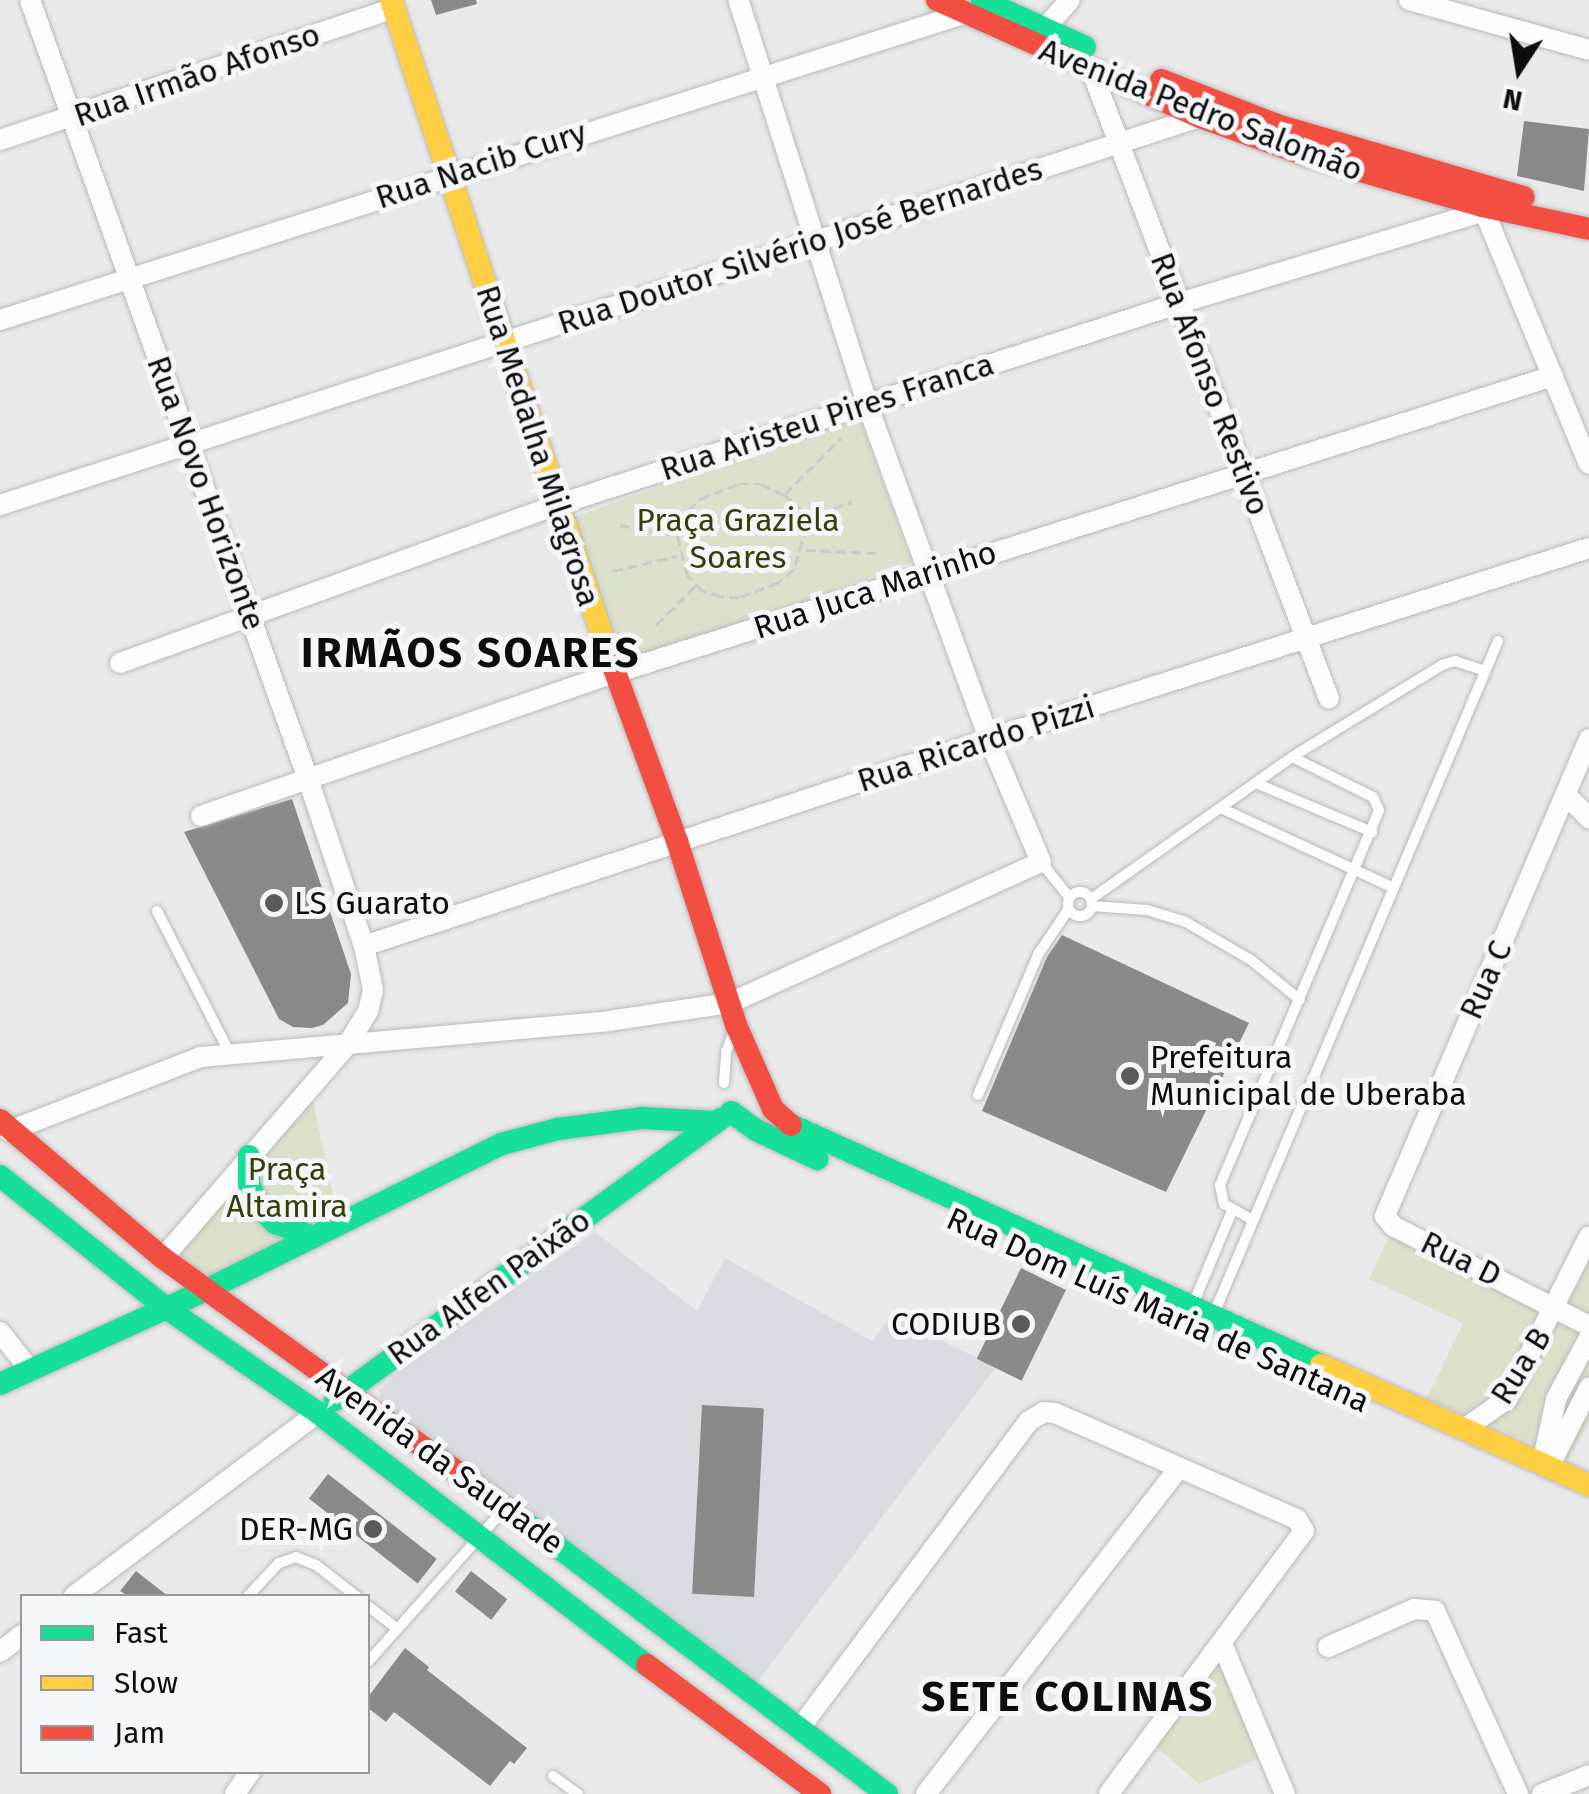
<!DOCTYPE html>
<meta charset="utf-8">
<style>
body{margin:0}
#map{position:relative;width:1589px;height:1794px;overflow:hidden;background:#e9e9ea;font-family:"Fira Sans",sans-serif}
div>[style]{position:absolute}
.built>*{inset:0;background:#d9dbe0}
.green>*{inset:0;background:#dae0ca;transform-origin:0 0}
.building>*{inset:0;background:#8a898a;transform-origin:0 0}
.path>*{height:2.5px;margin-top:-1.25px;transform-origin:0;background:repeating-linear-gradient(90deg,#cacacb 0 10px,transparent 0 15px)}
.roads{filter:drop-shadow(0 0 2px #bababb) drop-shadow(0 0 2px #bababb)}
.lane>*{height:10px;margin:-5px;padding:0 5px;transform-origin:5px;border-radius:5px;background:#fcfcfc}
.lane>.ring{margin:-5px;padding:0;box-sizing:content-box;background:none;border:10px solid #fcfcfc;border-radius:50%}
.street>*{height:20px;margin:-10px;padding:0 10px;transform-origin:10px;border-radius:10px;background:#fcfcfc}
.fast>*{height:22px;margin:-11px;padding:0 11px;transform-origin:11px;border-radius:11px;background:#16e098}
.slow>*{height:22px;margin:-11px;padding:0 11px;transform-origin:11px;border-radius:11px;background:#ffcf43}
.jam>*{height:22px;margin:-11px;padding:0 11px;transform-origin:11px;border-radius:11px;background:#f24e42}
.dots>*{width:28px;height:28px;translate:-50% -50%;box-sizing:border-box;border:5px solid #f5f6f9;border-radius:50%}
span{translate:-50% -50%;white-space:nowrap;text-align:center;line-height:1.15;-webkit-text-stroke:10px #f5f6f9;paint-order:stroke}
.street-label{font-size:32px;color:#0d0d0e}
.park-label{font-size:32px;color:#353f08}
.poi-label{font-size:32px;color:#0d0d0e}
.left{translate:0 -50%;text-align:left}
.right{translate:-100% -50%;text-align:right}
.district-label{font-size:42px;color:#0d0d0e;font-weight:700;letter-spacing:2.5px}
.legend{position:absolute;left:20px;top:1594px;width:350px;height:180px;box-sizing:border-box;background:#f5f6f9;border:2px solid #98999b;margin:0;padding:12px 18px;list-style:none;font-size:30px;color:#0d0d0e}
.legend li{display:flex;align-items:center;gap:20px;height:50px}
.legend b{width:50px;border:2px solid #98999b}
.north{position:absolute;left:1469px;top:20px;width:100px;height:100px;-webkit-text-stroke:8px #f5f6f9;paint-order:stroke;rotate:192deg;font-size:28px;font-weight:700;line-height:40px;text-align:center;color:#0d0d0e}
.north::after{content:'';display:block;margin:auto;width:35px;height:45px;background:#0d0d0e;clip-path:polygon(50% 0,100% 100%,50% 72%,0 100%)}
</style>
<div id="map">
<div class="built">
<i style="clip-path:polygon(595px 1232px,697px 1311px,725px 1258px,872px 1341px,891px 1316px,996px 1367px,755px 1685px,381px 1400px,379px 1391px,401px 1369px)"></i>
</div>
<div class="green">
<i style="left:858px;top:414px;width:158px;height:309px;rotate:70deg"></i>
<i style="clip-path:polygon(311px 1092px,337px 1213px,207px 1279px,172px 1255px)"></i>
<i style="clip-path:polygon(1390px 1235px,1545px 1305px,1589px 1250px,1589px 1422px,1569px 1459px,1427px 1399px,1463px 1323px,1369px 1279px)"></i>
<i style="clip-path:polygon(1220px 1661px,1258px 1759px,1199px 1784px,1155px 1746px)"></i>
</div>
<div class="building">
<i style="clip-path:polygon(431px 0,476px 0,477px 4px,436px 15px)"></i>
<i style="clip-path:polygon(1524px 121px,1589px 129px,1584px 191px,1517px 176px)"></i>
<i style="clip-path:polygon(292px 799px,351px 974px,348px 1003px,323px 1025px,312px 1028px,293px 1027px,279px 1019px,184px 832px)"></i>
<i style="clip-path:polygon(1062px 935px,1249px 1023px,1166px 1192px,982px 1111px,1047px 957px)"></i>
<i style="left:1021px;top:1268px;width:50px;height:101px;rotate:26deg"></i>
<i style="left:702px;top:1405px;width:62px;height:189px;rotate:3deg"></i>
<i style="left:328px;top:1474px;width:138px;height:31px;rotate:38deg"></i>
<i style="clip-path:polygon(136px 1571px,168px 1596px,128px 1596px,120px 1591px)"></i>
<i style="left:471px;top:1571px;width:46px;height:26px;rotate:38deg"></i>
<i style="clip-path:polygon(405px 1648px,429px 1667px,427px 1670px,527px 1748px,514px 1764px,510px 1761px,490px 1786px,394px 1712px,386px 1722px,368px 1708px,368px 1697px)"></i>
</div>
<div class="path">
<i style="left:738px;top:484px;width:23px"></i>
<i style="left:761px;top:484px;width:25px;rotate:26deg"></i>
<i style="left:784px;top:495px;width:19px;rotate:39deg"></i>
<i style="left:799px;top:507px;width:22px;rotate:68deg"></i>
<i style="left:807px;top:527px;width:45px;rotate:106.8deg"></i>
<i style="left:794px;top:570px;width:21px;rotate:141deg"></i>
<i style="left:778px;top:583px;width:42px;rotate:159deg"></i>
<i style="left:739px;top:598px;width:18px;rotate:-177deg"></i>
<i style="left:721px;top:597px;width:20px;rotate:-162deg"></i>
<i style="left:702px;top:591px;width:22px;rotate:-133deg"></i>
<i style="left:687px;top:575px;width:41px;rotate:-104deg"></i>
<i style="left:677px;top:535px;width:27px;rotate:-66deg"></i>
<i style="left:688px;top:510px;width:16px;rotate:-43deg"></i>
<i style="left:700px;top:499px;width:41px;rotate:-21.5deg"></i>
<i style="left:785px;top:494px;width:79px;rotate:-45deg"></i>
<i style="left:805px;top:517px;width:49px;rotate:-17.7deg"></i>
<i style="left:620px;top:525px;width:57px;rotate:10.1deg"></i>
<i style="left:806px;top:550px;width:69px;rotate:2.5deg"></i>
<i style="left:613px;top:571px;width:66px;rotate:-13.2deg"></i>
<i style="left:656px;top:625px;width:55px;rotate:-45deg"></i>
</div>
<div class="roads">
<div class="lane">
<i style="left:1258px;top:784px;width:124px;rotate:22.8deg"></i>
<i style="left:1223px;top:809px;width:188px;rotate:24.8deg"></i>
<i style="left:1041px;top:862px;width:45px;rotate:51.3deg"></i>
<i class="ring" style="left:1068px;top:892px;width:14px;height:14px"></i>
<i style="left:1091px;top:899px;width:246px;rotate:-35.2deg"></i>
<i style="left:1292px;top:757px;width:176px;rotate:-31.5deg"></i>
<i style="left:1442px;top:665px;width:14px;rotate:-17deg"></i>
<i style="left:1455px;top:661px;width:32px;rotate:18deg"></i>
<i style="left:1092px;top:906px;width:55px;rotate:4.2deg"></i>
<i style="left:1147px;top:910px;width:39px;rotate:17deg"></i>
<i style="left:1184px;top:921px;width:78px;rotate:30.2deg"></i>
<i style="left:1251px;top:960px;width:63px;rotate:39.2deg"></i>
<i style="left:157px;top:911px;width:158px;rotate:62.9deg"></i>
<i style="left:724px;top:1083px;width:31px;rotate:-86deg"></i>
<i style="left:726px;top:1052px;width:22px;rotate:-69deg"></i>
<i style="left:978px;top:1095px;width:155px;rotate:-66.8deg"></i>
<i style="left:1039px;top:953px;width:52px;rotate:-56deg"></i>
<i style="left:1253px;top:1220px;width:33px;rotate:-151deg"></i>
<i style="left:1224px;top:1204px;width:19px;rotate:-102deg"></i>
<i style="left:1220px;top:1185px;width:407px;rotate:-67deg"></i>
<i style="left:1379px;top:810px;width:14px;rotate:-115deg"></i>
<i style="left:1373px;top:797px;width:90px;rotate:-153.7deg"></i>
<i style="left:1186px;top:1321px;width:119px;rotate:-67.3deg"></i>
<i style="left:1207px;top:1330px;width:748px;rotate:-67.1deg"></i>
<i style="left:248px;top:1596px;width:45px;rotate:-46.8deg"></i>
<i style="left:279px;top:1563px;width:18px;rotate:-19deg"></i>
<i style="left:296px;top:1557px;width:22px;rotate:22deg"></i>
<i style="left:316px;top:1565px;width:51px;rotate:37.8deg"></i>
<i style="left:368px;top:1606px;width:37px;rotate:38deg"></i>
<i style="left:368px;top:1662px;width:206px;rotate:-48.3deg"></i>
<i style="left:553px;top:1776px;width:31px;rotate:36deg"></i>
</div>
<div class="street">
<i style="left:30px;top:0;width:827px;rotate:70.36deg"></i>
<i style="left:308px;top:779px;width:176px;rotate:71.5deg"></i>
<i style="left:364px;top:946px;width:45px;rotate:78.4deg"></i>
<i style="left:373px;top:990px;width:22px;rotate:103deg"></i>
<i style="left:368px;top:1011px;width:37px;rotate:121deg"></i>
<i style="left:349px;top:1043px;width:284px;rotate:130.9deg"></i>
<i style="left:1409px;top:0;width:187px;rotate:15.5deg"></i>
<i style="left:1038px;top:36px;width:48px;rotate:-48.4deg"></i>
<i style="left:1091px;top:69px;width:673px;rotate:69.3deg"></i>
<i style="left:0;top:140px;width:416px;rotate:-18.5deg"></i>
<i style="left:1482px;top:206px;width:279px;rotate:67.5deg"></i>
<i style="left:0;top:320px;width:1010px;rotate:-17.63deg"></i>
<i style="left:0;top:505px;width:1261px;rotate:-17.92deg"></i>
<i style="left:120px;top:663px;width:465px;rotate:-19.9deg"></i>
<i style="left:557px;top:505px;width:655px;rotate:-17.96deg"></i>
<i style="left:1180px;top:303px;width:318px;rotate:-16.8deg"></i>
<i style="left:1589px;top:739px;width:519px;rotate:113.16deg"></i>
<i style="left:1385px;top:1216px;width:13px;rotate:51deg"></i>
<i style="left:1393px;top:1226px;width:220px;rotate:27deg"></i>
<i style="left:1566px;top:795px;width:33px;rotate:45deg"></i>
<i style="left:201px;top:816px;width:438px;rotate:-19.1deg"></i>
<i style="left:615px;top:673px;width:984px;rotate:-17.57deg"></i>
<i style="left:364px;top:946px;width:658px;rotate:-18.32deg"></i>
<i style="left:989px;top:739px;width:630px;rotate:-17.66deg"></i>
<i style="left:9px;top:1131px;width:206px;rotate:-21.1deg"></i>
<i style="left:201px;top:1057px;width:410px;rotate:-5deg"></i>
<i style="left:609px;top:1021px;width:122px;rotate:-8.5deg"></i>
<i style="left:730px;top:1003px;width:341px;rotate:-24.4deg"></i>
<i style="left:1041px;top:862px;width:134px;rotate:-112.9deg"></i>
<i style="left:989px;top:739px;width:357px;rotate:-110deg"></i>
<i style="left:867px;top:403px;width:423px;rotate:-107.7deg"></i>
<i style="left:0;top:1332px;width:48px;rotate:51.7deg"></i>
<i style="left:1464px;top:1429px;width:52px;rotate:-34.9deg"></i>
<i style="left:1507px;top:1399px;width:182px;rotate:-63.2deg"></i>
<i style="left:1542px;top:1464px;width:66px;rotate:-77.8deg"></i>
<i style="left:1556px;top:1399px;width:69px;rotate:-61.6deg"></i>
<i style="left:1549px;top:1467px;width:89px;rotate:-63.1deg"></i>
<i style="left:74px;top:1596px;width:305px;rotate:-36.9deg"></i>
<i style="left:1223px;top:1646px;width:160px;rotate:67.3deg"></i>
<i style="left:1328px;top:1647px;width:94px;rotate:-23.8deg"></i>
<i style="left:1414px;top:1609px;width:21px;rotate:5deg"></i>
<i style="left:1435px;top:1611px;width:201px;rotate:65.6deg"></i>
<i style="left:0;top:1652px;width:28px;rotate:-38deg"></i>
<i style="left:800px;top:1728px;width:383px;rotate:-53.3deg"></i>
<i style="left:1029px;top:1421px;width:17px;rotate:-31deg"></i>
<i style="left:1044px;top:1412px;width:11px;rotate:5deg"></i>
<i style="left:1055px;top:1413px;width:264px;rotate:23.7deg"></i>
<i style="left:1297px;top:1519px;width:14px;rotate:60deg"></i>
<i style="left:1304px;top:1531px;width:327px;rotate:126.6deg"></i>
<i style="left:235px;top:1794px;width:27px;rotate:-56deg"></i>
<i style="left:926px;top:1794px;width:413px;rotate:-52.2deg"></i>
<i style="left:1542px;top:1794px;width:51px;rotate:-22deg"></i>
</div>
<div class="fast">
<i style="left:982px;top:0;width:113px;rotate:24.5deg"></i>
<i style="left:731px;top:1112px;width:31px;rotate:36deg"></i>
<i style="left:756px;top:1130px;width:68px;rotate:25.4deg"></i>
<i style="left:791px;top:1125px;width:582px;rotate:24.36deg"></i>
<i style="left:249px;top:1156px;width:27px;rotate:90deg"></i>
<i style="left:249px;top:1183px;width:24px;rotate:68deg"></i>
<i style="left:258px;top:1205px;width:25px;rotate:47deg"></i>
<i style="left:275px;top:1223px;width:37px;rotate:20deg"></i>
<i style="left:0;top:1176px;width:212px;rotate:38.5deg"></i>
<i style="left:166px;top:1308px;width:185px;rotate:34.6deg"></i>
<i style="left:318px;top:1413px;width:414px;rotate:37.5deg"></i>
<i style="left:0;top:1384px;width:229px;rotate:-24.5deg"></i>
<i style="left:208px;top:1289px;width:328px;rotate:-26.3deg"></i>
<i style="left:502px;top:1144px;width:58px;rotate:-15deg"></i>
<i style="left:558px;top:1129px;width:84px;rotate:-7.5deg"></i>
<i style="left:641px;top:1118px;width:74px;rotate:3.1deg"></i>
<i style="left:335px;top:1400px;width:477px;rotate:-36.1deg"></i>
<i style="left:459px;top:1473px;width:535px;rotate:36.87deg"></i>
</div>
<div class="slow">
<i style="left:391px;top:0;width:682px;rotate:71.62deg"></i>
<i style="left:1321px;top:1365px;width:294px;rotate:24.1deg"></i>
</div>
<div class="jam">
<i style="left:937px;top:0;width:288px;rotate:24deg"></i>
<i style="left:1200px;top:117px;width:112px;rotate:19.9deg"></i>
<i style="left:1305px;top:155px;width:184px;rotate:16.1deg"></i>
<i style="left:1482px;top:206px;width:109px;rotate:12.1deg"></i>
<i style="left:1161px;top:80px;width:124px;rotate:21.2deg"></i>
<i style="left:1277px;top:125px;width:257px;rotate:16.3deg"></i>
<i style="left:606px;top:647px;width:207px;rotate:69.9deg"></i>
<i style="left:677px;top:841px;width:193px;rotate:72.2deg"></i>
<i style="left:736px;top:1025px;width:92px;rotate:66.2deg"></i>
<i style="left:773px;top:1109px;width:24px;rotate:42deg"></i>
<i style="left:0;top:1120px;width:214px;rotate:40.3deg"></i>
<i style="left:163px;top:1258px;width:366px;rotate:36deg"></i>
<i style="left:647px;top:1665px;width:216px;rotate:36.7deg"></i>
</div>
</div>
<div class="dots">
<i style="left:274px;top:903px;background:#5a5a5b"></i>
<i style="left:1130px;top:1076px;background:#5a5a5b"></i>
<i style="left:1021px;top:1324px;background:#5a5a5b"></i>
<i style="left:373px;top:1529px;background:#5a5a5b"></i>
</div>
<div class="street-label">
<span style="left:197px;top:75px;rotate:-19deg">Rua Irmão Afonso</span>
<span style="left:1201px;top:110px;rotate:21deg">Avenida Pedro Salomão</span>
<span style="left:481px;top:165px;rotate:-18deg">Rua Nacib Cury</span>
<span style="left:800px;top:246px;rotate:-18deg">Rua Doutor Silvério José Bernardes</span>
<span style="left:1210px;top:384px;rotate:69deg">Rua Afonso Restivo</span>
<span style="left:827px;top:417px;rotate:-18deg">Rua Aristeu Pires Franca</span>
<span style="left:538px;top:446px;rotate:72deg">Rua Medalha Milagrosa</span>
<span style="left:206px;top:493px;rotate:70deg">Rua Novo Horizonte</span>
<span style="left:875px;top:590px;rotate:-18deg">Rua Juca Marinho</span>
<span style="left:976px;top:744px;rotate:-18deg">Rua Ricardo Pizzi</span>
<span style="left:1486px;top:980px;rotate:-66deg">Rua C</span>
<span style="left:1461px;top:1259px;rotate:26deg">Rua D</span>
<span style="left:489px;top:1287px;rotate:-36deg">Rua Alfen Paixão</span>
<span style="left:1158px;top:1310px;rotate:24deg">Rua Dom Luís Maria de Santana</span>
<span style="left:1521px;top:1366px;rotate:-58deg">Rua B</span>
<span style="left:440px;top:1460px;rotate:36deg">Avenida da Saudade</span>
</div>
<div class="park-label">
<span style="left:738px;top:539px">Praça Graziela<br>Soares</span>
<span style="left:287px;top:1188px">Praça<br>Altamira</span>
</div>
<div class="poi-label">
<span class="left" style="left:294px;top:903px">LS Guarato</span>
<span class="left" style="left:1150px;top:1076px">Prefeitura<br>Municipal de Uberaba</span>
<span class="right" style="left:1001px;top:1324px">CODIUB</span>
<span class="right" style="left:353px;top:1529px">DER-MG</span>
</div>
<div class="district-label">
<span style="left:471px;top:653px">IRMÃOS SOARES</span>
<span style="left:1068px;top:1697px">SETE COLINAS</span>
</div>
<ul class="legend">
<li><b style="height:12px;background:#16e098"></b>Fast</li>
<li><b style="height:12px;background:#ffcf43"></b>Slow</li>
<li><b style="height:12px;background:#f24e42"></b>Jam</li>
</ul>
<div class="north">N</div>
</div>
